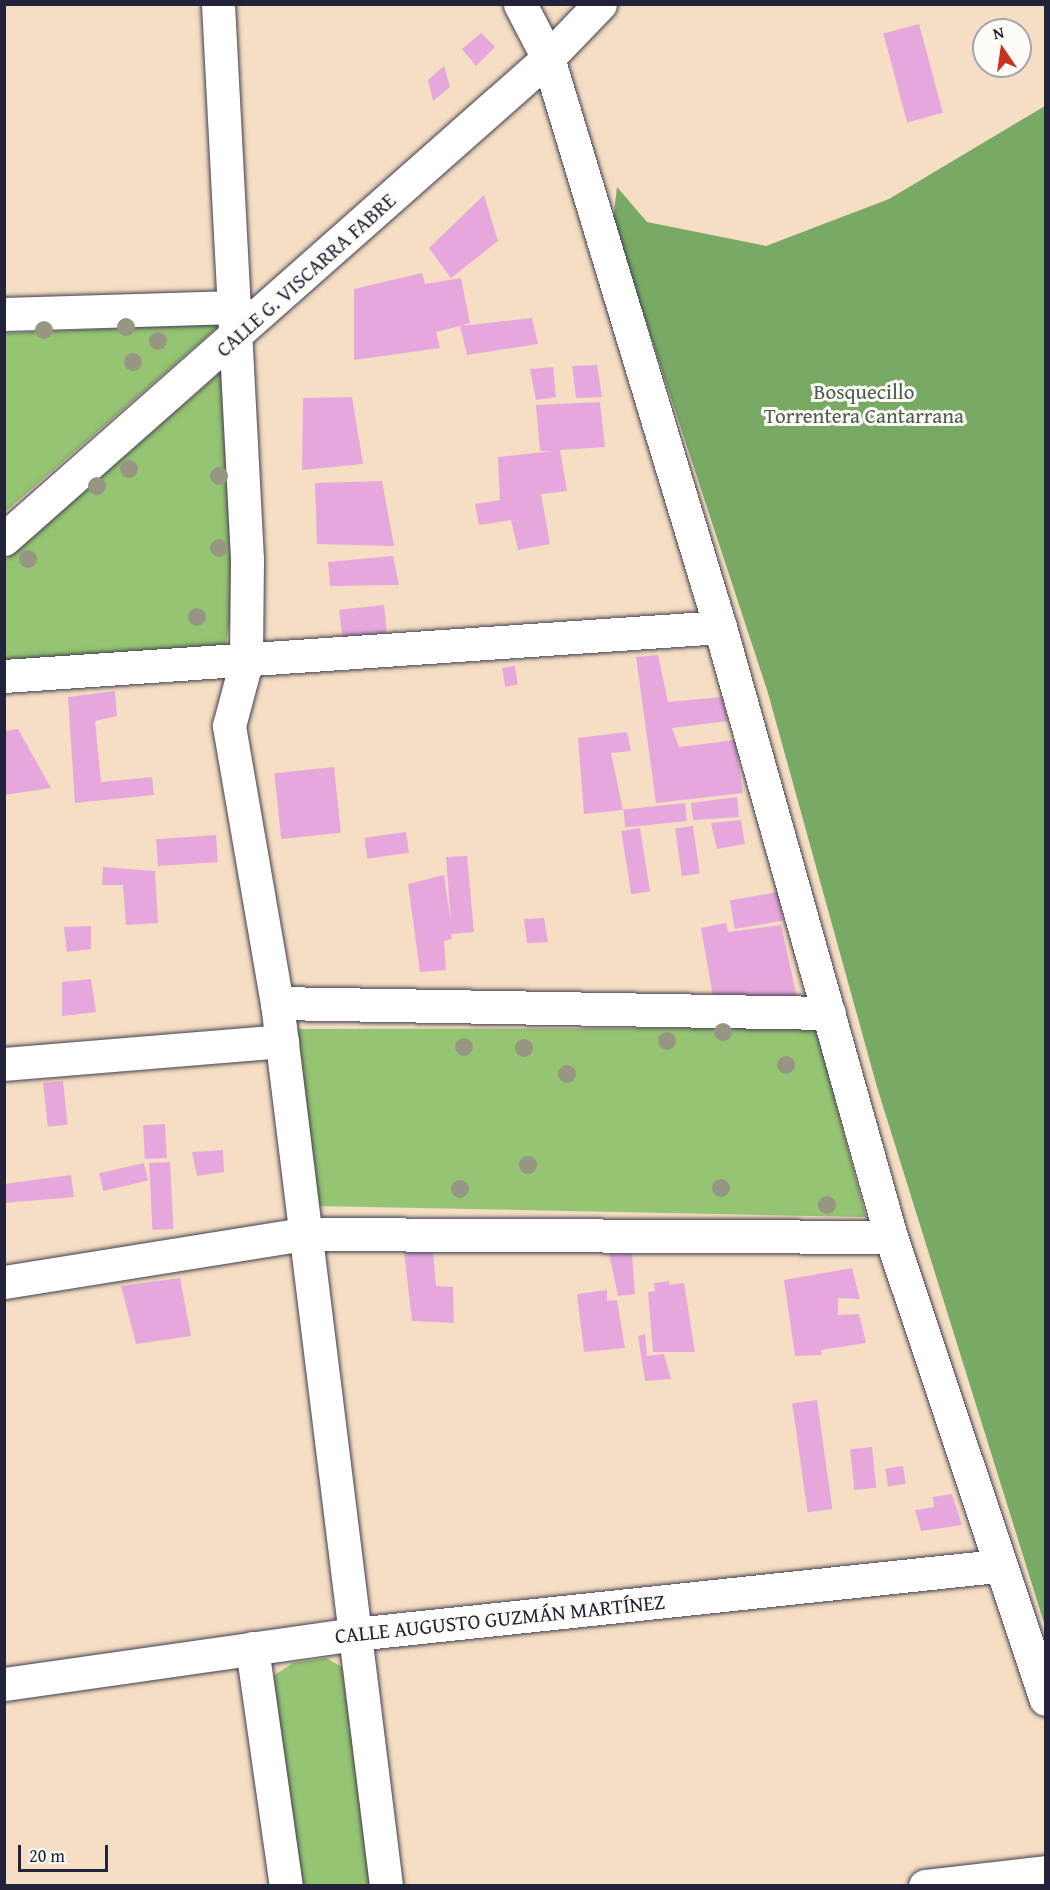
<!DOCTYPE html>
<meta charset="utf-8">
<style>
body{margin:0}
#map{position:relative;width:1050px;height:1890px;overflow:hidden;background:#f5dec3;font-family:"Gentium Book Plus",serif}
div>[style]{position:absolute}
.green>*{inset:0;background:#95c473}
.forest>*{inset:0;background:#78aa65}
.building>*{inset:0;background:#e6a8dc;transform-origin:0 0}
.roads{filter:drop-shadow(0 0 2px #423e4f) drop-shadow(0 0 2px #423e4f)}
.minor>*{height:33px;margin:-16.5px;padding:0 16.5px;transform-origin:16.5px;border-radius:16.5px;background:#fff}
.trees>*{width:18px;height:18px;margin:-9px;border-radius:50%;background:#979683}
span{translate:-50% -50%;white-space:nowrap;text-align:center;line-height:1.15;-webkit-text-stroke:6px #fdfcf7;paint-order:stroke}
.street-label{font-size:21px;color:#22223b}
.park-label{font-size:21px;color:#4a5b4f}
.frame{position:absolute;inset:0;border:6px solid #22223b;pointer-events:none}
.north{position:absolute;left:972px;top:18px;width:60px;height:60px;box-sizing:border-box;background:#fdfcf7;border:2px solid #a5a5ac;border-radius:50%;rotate:347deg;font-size:16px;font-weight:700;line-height:24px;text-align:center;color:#22223b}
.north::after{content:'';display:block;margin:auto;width:21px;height:27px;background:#c8321e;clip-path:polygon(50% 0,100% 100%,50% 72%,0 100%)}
.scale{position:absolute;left:18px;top:1845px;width:90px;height:27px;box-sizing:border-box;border:3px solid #22223b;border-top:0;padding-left:8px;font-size:18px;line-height:21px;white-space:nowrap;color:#22223b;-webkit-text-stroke:4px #fdfcf7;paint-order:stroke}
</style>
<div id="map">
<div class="green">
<i style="clip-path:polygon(221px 324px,5px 512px,5px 333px)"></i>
<i style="clip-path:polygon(228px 366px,242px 551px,225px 649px,5px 664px,5px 560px)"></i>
<i style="clip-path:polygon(816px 1028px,866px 1217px,317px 1206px,295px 1029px)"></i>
<i style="clip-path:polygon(326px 1658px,342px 1667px,371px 1885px,302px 1885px,273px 1676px,293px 1663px)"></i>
</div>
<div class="forest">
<i style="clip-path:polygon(1045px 106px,1045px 1626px,877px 1087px,768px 693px,613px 221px,617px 187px,647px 222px,766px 246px,889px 199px)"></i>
</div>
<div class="building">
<i style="left:919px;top:24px;width:92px;height:37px;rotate:75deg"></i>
<i style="clip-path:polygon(481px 33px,495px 47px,476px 66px,462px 49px)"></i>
<i style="clip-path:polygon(444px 66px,450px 87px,433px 101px,428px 80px)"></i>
<i style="clip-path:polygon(484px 195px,498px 241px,451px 278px,429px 248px)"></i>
<i style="clip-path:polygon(422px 273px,425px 284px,461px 278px,470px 323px,460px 326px,532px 318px,538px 344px,467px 355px,460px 326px,436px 332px,440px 348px,354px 360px,354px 289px)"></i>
<i style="clip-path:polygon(597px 365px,602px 397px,576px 398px,572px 366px)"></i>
<i style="clip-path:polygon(553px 367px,556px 397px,536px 400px,530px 369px)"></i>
<i style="clip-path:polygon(352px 397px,363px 464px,302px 470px,303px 398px)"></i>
<i style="clip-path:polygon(600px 402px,605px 447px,560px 450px,567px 491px,541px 494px,550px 544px,518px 550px,511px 520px,479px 525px,475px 504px,500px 500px,498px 457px,553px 451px,540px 451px,536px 405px)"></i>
<i style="clip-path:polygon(382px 481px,394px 546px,317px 544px,315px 483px)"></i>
<i style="clip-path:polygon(393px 556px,399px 585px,330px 586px,328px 562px)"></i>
<i style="left:384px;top:605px;width:31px;height:45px;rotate:84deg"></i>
<i style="clip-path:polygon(658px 655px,668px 702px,722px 697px,728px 721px,672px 728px,679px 747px,735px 740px,743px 793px,656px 803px,636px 657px)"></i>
<i style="left:515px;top:666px;width:19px;height:13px;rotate:81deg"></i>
<i style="clip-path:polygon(115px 691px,117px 716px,95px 721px,101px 782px,152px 777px,154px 795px,75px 803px,68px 697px)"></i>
<i style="clip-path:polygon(18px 729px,51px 788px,4px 795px,4px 731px)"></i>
<i style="clip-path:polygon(627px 732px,631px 751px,611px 753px,623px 810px,584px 814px,578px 738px)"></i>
<i style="left:334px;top:767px;width:66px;height:60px;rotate:84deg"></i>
<i style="clip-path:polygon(737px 797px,739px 817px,693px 820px,691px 803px)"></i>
<i style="left:685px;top:803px;width:18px;height:62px;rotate:84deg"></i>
<i style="clip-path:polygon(741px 820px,745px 844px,717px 849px,711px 823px)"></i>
<i style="left:693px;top:826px;width:48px;height:18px;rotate:82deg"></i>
<i style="left:640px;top:828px;width:64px;height:19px;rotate:81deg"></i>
<i style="left:406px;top:832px;width:21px;height:42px;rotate:82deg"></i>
<i style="left:216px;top:835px;width:27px;height:60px;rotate:86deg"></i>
<i style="clip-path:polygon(467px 856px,474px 932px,451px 934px,452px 939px,444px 941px,446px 970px,420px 972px,408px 884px,444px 875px,451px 923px,446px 857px)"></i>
<i style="clip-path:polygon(103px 867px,155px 871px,158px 923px,126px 925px,123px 885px,102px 885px)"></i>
<i style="left:778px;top:892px;width:29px;height:49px;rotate:80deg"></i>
<i style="clip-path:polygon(544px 918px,548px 942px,527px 943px,524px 919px)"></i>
<i style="clip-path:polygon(726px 923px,728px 932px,781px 925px,797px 997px,713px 996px,701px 928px)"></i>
<i style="clip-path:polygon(91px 926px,91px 949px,67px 952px,64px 927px)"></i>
<i style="clip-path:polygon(91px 979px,96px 1012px,62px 1016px,62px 982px)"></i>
<i style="left:63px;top:1081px;width:44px;height:20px;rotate:84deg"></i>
<i style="left:165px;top:1124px;width:34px;height:22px;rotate:87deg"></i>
<i style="clip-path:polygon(223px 1150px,224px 1172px,197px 1176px,192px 1152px)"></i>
<i style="left:170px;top:1162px;width:67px;height:21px;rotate:87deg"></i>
<i style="left:144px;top:1163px;width:18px;height:46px;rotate:77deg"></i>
<i style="clip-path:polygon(71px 1175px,74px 1197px,4px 1203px,4px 1184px)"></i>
<i style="clip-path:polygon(433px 1251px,436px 1286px,453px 1287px,454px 1323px,412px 1321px,404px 1252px)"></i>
<i style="clip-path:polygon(609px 1253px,632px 1254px,635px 1294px,618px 1296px)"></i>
<i style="clip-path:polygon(852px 1268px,860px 1299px,838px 1298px,838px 1315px,859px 1314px,866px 1343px,821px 1350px,822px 1355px,795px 1356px,784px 1280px)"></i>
<i style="clip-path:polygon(180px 1278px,191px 1336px,136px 1344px,121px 1286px)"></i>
<i style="clip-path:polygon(670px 1281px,669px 1285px,684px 1283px,695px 1352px,653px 1352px,648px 1292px,655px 1291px,654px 1283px)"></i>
<i style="clip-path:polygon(607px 1290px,607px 1301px,617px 1300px,625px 1348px,584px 1352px,577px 1294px)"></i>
<i style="clip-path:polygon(645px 1334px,647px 1356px,664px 1354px,671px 1379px,645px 1381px,638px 1336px)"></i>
<i style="left:817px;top:1400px;width:110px;height:25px;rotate:82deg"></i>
<i style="left:872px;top:1447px;width:41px;height:22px;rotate:84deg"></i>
<i style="left:903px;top:1466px;width:18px;height:18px;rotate:81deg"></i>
<i style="clip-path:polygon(952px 1494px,962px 1525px,921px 1531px,915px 1510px,934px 1507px,933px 1497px)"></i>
</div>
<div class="roads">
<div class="minor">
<i style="left:218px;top:4px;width:556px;rotate:87.01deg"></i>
<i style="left:247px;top:559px;width:103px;rotate:90.6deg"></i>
<i style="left:246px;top:662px;width:66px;rotate:104.9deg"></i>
<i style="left:229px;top:726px;width:281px;rotate:80.2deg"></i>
<i style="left:277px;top:1003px;width:890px;rotate:82.96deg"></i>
<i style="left:520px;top:4px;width:61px;rotate:62.6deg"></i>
<i style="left:548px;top:58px;width:594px;rotate:73.18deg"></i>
<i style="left:720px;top:627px;width:634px;rotate:74.34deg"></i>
<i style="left:891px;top:1237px;width:487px;rotate:71.5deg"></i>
<i style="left:4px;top:314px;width:232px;rotate:-1.7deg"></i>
<i style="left:4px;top:539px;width:726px;rotate:-41.48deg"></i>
<i style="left:548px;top:58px;width:75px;rotate:-46.1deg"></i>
<i style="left:4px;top:676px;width:718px;rotate:-3.91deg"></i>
<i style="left:277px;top:1003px;width:552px;rotate:1.04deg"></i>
<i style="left:4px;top:1064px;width:279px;rotate:-4.7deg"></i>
<i style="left:4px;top:1282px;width:305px;rotate:-9.1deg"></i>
<i style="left:305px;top:1234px;width:586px;rotate:0.29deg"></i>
<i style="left:252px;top:1648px;width:240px;rotate:81.9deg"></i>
<i style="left:4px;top:1684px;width:355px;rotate:-8.1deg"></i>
<i style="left:355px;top:1634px;width:646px;rotate:-6.05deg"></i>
<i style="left:925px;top:1886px;width:122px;rotate:-6.6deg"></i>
</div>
</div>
<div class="trees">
<i style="left:126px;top:327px"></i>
<i style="left:44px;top:330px"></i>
<i style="left:158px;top:341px"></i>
<i style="left:133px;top:362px"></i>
<i style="left:129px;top:469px"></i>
<i style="left:219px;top:476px"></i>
<i style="left:97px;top:486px"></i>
<i style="left:219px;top:548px"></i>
<i style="left:28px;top:559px"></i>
<i style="left:197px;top:617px"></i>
<i style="left:723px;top:1032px"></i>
<i style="left:667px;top:1041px"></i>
<i style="left:464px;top:1047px"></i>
<i style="left:524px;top:1048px"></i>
<i style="left:786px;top:1065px"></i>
<i style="left:567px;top:1074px"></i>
<i style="left:528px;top:1165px"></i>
<i style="left:721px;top:1188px"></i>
<i style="left:460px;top:1189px"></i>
<i style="left:827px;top:1205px"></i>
</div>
<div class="street-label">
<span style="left:306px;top:275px;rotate:-42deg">CALLE G. VISCARRA FABRE</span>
<span style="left:500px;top:1619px;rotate:-6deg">CALLE AUGUSTO GUZMÁN MARTÍNEZ</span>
</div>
<div class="park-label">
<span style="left:864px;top:404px">Bosquecillo<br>Torrentera Cantarrana</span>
</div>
<div class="frame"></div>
<div class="north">N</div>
<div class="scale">20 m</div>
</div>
